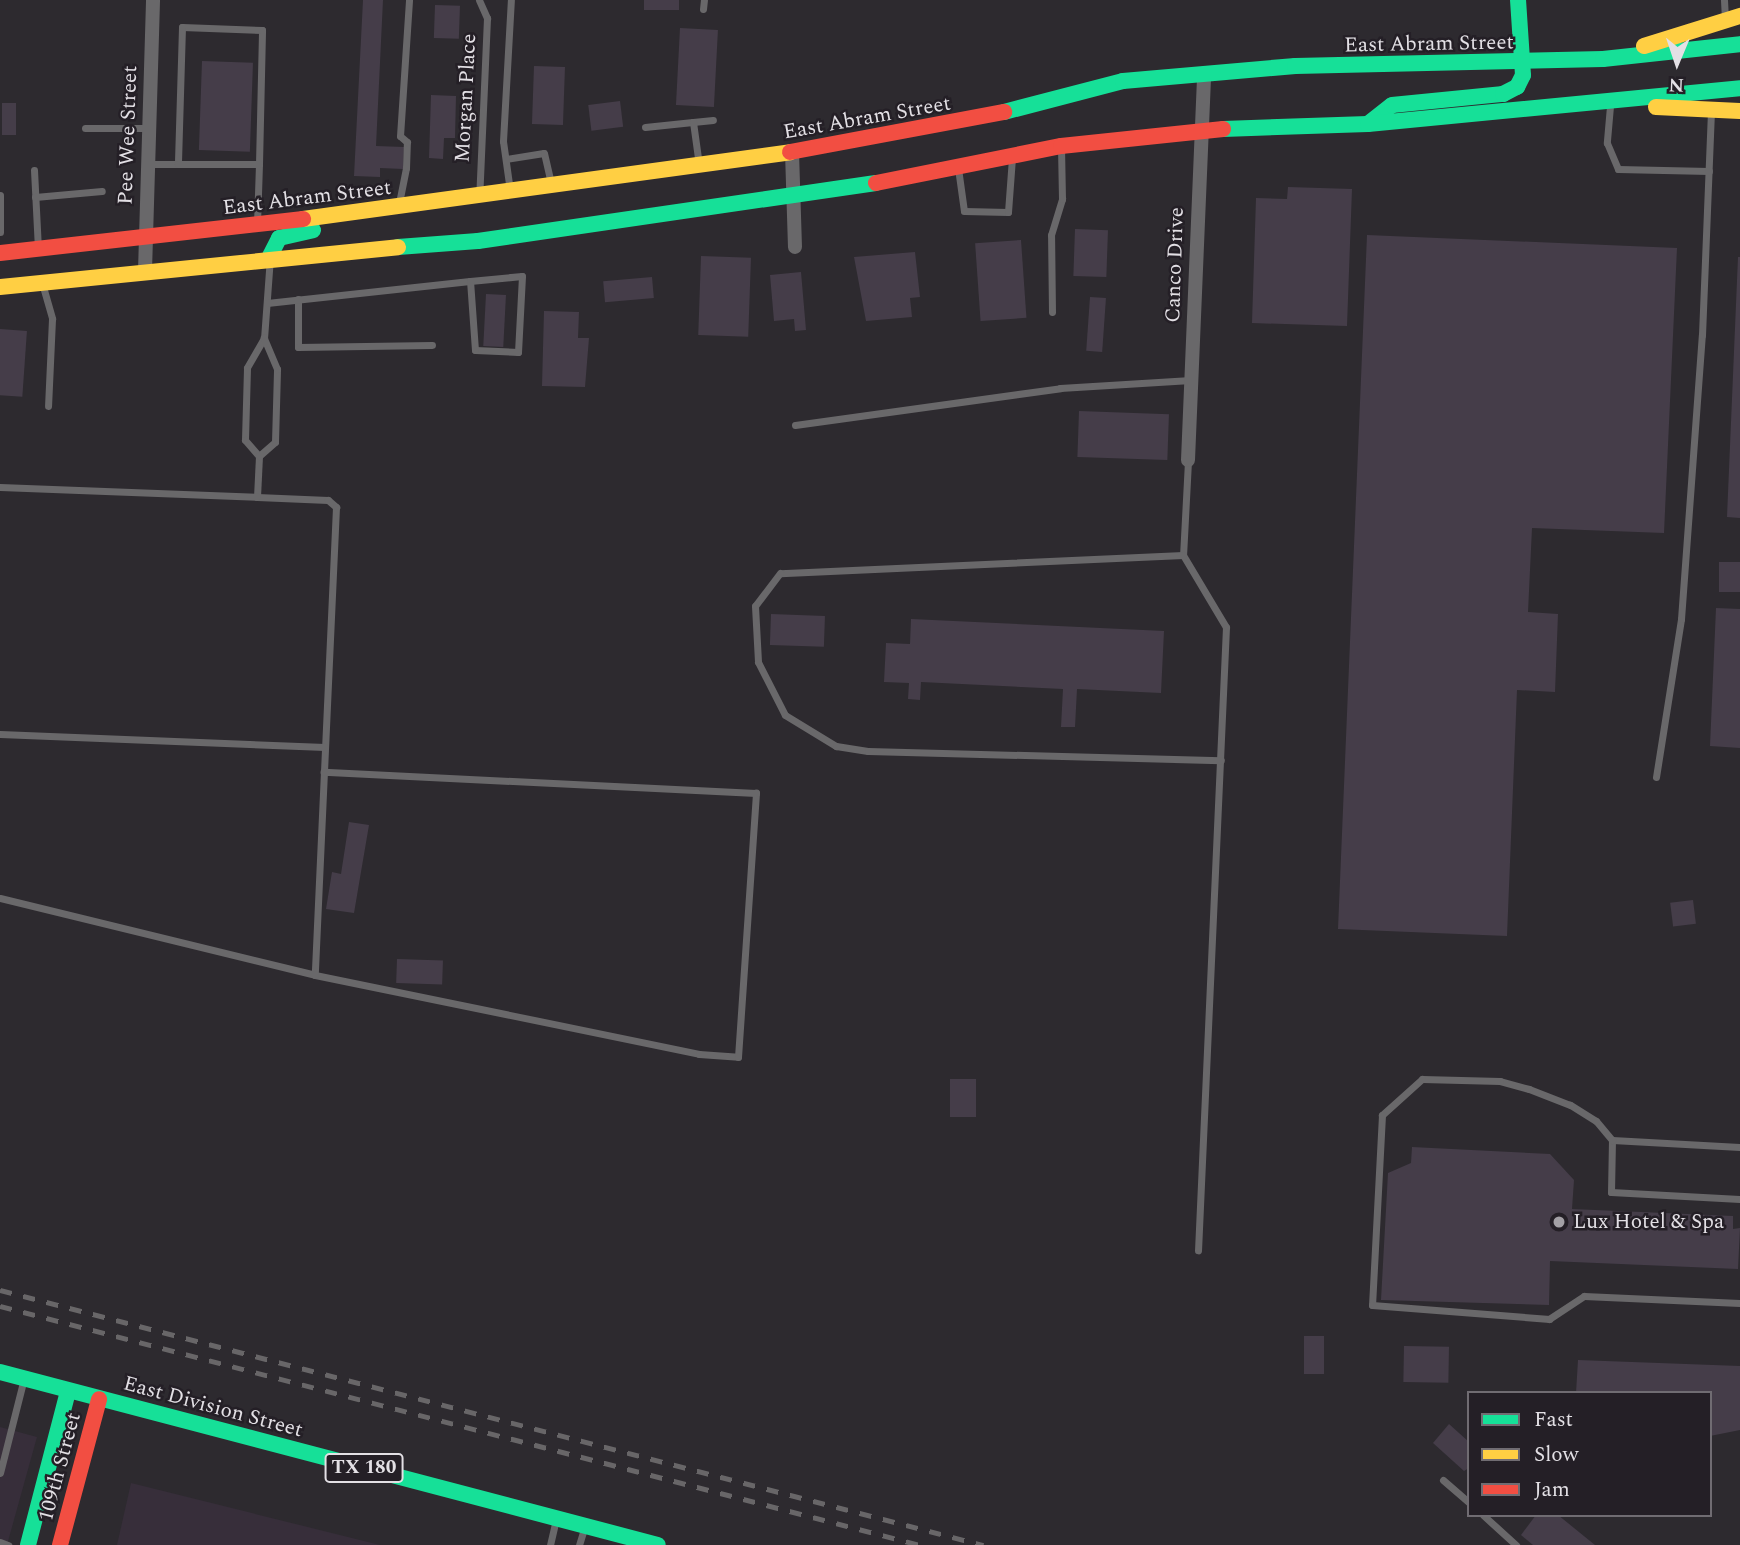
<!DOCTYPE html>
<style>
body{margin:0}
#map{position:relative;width:1740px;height:1545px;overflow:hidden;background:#2d2a2f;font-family:Spectral,serif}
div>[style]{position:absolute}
.built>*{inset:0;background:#372e3a}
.building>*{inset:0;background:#453d49;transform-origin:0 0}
.lane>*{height:7px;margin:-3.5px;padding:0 3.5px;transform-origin:3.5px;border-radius:3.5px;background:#69686a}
.street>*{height:14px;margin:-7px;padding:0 7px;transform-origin:7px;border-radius:7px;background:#69686a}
.fast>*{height:16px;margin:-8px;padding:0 8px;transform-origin:8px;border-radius:8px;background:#16e098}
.slow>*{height:16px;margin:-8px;padding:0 8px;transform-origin:8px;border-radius:8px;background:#ffcf43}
.jam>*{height:16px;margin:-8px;padding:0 8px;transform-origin:8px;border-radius:8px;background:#f24e42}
.rail>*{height:5px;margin-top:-2.5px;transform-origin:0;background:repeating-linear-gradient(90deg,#686668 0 12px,transparent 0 24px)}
.dots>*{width:19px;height:19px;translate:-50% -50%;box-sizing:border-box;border:4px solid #241f26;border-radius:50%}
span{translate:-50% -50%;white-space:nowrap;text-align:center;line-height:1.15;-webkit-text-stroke:5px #241f26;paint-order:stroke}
.shield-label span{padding:2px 5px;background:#241f26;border:2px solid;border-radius:5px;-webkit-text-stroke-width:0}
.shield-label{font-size:19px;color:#e3e0e5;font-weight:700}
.street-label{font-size:21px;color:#e3e0e5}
.poi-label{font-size:21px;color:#e3e0e5}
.left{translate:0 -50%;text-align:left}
.legend{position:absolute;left:1467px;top:1391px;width:245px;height:126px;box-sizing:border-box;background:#241f26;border:2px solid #706c72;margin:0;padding:9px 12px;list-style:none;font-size:21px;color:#e3e0e5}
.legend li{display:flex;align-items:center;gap:14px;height:35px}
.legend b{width:35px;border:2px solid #706c72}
.north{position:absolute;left:1642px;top:28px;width:70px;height:70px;-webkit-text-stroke:5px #241f26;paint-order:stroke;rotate:182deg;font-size:19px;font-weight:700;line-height:28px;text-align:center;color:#e3e0e5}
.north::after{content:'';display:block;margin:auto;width:24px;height:32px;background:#e3e0e5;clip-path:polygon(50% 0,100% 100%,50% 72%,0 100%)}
</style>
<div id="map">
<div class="built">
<i style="clip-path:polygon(0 1427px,37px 1437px,7px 1545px,0 1545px)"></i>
<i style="clip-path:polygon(131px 1483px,380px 1545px,117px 1545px)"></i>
</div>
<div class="building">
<i style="clip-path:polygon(363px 0,383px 0,376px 146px,404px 147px,403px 169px,380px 168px,380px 177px,354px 176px)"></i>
<i style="left:644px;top:0;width:35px;height:10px"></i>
<i style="left:435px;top:5px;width:25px;height:33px;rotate:2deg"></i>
<i style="left:680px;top:28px;width:38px;height:77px;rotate:3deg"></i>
<i style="left:202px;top:61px;width:51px;height:89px;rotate:2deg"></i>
<i style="left:534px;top:66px;width:31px;height:58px;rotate:2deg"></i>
<i style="clip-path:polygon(431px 95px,456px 96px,455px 138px,444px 138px,443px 159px,429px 158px)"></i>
<i style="left:620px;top:101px;width:26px;height:32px;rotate:83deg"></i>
<i style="left:2px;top:103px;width:14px;height:32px"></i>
<i style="clip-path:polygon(1288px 187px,1352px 189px,1347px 326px,1252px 323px,1256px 198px,1287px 199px)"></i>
<i style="left:1075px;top:229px;width:33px;height:47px;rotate:2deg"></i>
<i style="clip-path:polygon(1367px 235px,1677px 248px,1664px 533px,1532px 528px,1528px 612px,1558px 614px,1555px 692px,1517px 690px,1507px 936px,1338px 929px)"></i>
<i style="left:1021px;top:240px;width:78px;height:46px;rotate:86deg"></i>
<i style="clip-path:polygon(915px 252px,920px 297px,910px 298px,912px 317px,866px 321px,854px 257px)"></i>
<i style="left:701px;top:256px;width:50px;height:79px;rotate:2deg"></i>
<i style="clip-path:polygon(1738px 257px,1740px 257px,1740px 518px,1727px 517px)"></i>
<i style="clip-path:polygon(801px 272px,806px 330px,795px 331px,794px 319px,774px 321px,770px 275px)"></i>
<i style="left:652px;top:277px;width:21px;height:49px;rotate:85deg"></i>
<i style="left:486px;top:294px;width:20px;height:52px;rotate:3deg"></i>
<i style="left:1090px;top:297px;width:16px;height:54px;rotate:4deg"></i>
<i style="clip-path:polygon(544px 311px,579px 312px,578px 338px,589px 338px,585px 387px,542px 386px)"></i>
<i style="left:0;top:329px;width:27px;height:66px;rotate:4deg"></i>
<i style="left:1079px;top:411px;width:90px;height:46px;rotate:2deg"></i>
<i style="left:1719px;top:562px;width:21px;height:30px"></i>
<i style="clip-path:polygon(1716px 608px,1740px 609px,1740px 748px,1710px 746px)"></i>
<i style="left:771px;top:614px;width:54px;height:31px;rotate:2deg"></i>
<i style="clip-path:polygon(911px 619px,1164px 631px,1161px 693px,1077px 689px,1075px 727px,1061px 727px,1063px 689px,921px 682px,920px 700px,908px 699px,909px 683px,884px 682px,886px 643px,910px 644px)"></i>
<i style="clip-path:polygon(349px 822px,369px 825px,354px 913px,326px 909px,332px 872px,341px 874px)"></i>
<i style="left:1693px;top:900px;width:24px;height:23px;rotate:83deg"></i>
<i style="left:397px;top:959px;width:46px;height:24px;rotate:2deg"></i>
<i style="left:950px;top:1079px;width:26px;height:38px"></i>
<i style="clip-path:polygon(1412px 1147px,1550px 1154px,1574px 1180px,1572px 1209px,1733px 1216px,1733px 1229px,1740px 1228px,1738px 1269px,1550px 1261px,1549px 1305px,1381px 1300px,1388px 1173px,1411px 1163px)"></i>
<i style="left:1304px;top:1336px;width:20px;height:38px"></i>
<i style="left:1404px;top:1346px;width:45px;height:36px;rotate:1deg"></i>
<i style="clip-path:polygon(1578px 1360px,1740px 1366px,1740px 1430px,1710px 1436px,1710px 1393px,1576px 1393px)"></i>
<i style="clip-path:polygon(1449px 1424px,1469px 1442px,1469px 1468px,1464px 1471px,1433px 1443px)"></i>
<i style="clip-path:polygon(1536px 1515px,1558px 1515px,1595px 1545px,1533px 1545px,1521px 1535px)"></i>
</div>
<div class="lane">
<i style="left:479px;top:0;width:20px;rotate:66deg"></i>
<i style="left:487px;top:18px;width:180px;rotate:92.5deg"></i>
<i style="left:1724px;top:0;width:20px;rotate:87deg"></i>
<i style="left:703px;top:9px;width:9px;rotate:-84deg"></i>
<i style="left:1610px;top:106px;width:37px;rotate:95deg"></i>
<i style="left:1607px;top:143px;width:28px;rotate:67deg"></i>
<i style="left:1618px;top:169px;width:91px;rotate:1.3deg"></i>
<i style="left:693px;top:122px;width:20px;rotate:-6deg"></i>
<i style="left:645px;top:127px;width:48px;rotate:-5.9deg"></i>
<i style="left:693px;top:122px;width:43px;rotate:82.1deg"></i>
<i style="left:85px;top:128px;width:64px"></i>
<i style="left:506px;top:159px;width:38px;rotate:-9deg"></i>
<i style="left:544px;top:153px;width:35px;rotate:77deg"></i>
<i style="left:148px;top:164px;width:30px"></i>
<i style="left:958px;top:168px;width:43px;rotate:82.1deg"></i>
<i style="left:964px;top:211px;width:44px;rotate:1.3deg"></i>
<i style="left:1008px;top:212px;width:55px;rotate:-85.8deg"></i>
<i style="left:34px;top:170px;width:78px;rotate:87.1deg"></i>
<i style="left:510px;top:191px;width:50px;rotate:-98deg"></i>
<i style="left:503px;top:141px;width:141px;rotate:-86.8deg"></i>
<i style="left:0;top:195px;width:37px;rotate:90deg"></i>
<i style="left:35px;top:197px;width:67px;rotate:-5.1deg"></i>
<i style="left:398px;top:208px;width:41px;rotate:-78.7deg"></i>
<i style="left:406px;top:168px;width:26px;rotate:-88deg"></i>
<i style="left:407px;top:142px;width:9px;rotate:-139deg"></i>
<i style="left:400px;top:136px;width:136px;rotate:-86.2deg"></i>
<i style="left:257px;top:224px;width:60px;rotate:-88.1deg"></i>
<i style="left:259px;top:164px;width:134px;rotate:-88.7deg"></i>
<i style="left:262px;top:30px;width:80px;rotate:-177.9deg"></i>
<i style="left:182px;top:27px;width:137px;rotate:91.7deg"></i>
<i style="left:178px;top:164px;width:81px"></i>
<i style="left:270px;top:257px;width:81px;rotate:94.2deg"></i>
<i style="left:264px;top:338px;width:34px;rotate:120deg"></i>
<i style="left:247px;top:368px;width:72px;rotate:91.6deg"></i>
<i style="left:245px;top:440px;width:21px;rotate:49deg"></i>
<i style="left:259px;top:456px;width:41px;rotate:92.8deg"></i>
<i style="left:257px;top:497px;width:71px;rotate:2.4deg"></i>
<i style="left:328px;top:500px;width:11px;rotate:41deg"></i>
<i style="left:336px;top:507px;width:468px;rotate:92.6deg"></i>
<i style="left:315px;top:975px;width:392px;rotate:11.6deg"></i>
<i style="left:699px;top:1054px;width:39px;rotate:4deg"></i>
<i style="left:738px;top:1057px;width:265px;rotate:-86.1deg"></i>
<i style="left:756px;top:793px;width:433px;rotate:-177.2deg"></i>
<i style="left:42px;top:283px;width:37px;rotate:74deg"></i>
<i style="left:52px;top:319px;width:87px;rotate:92.6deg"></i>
<i style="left:298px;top:299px;width:48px;rotate:90deg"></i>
<i style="left:298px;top:347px;width:134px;rotate:-0.9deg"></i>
<i style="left:267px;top:303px;width:204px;rotate:-6.2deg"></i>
<i style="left:470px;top:281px;width:52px;rotate:-5.5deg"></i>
<i style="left:522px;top:276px;width:76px;rotate:93deg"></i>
<i style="left:518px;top:352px;width:43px;rotate:-177.3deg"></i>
<i style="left:475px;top:350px;width:69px;rotate:-94.1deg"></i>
<i style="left:1052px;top:312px;width:77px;rotate:-90.7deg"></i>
<i style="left:1051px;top:235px;width:38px;rotate:-73deg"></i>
<i style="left:1062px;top:199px;width:53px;rotate:-91.1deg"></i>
<i style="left:795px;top:425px;width:268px;rotate:-7.9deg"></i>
<i style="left:1060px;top:388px;width:131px;rotate:-3.5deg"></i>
<i style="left:259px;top:456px;width:21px;rotate:-41deg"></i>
<i style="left:275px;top:442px;width:73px;rotate:-88.4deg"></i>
<i style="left:277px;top:369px;width:34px;rotate:-113deg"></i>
<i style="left:1188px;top:461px;width:94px;rotate:93deg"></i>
<i style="left:1183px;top:555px;width:84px;rotate:59.2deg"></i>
<i style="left:1226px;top:627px;width:624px;rotate:92.57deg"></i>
<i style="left:0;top:487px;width:257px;rotate:2.2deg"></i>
<i style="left:1183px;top:555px;width:403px;rotate:177.4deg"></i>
<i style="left:780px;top:573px;width:41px;rotate:127.1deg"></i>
<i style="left:755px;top:606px;width:56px;rotate:86.9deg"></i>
<i style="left:758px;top:662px;width:59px;rotate:63deg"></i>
<i style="left:785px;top:715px;width:60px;rotate:31.3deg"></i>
<i style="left:836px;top:746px;width:32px;rotate:9deg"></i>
<i style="left:868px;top:751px;width:353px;rotate:1.5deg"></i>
<i style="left:0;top:734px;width:325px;rotate:2.3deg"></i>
<i style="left:1656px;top:777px;width:160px;rotate:-81deg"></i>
<i style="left:1681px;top:619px;width:285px;rotate:-85.8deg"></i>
<i style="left:1702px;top:335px;width:224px;rotate:-87.7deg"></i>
<i style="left:0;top:898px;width:324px;rotate:13.7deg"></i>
<i style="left:1612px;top:1140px;width:52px;rotate:91.1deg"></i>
<i style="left:1611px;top:1192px;width:129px;rotate:3.1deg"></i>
<i style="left:1740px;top:1147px;width:128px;rotate:-176.9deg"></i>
<i style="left:1612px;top:1140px;width:25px;rotate:-130deg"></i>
<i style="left:1596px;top:1121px;width:31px;rotate:-148deg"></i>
<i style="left:1570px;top:1105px;width:44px;rotate:-158.7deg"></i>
<i style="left:1529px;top:1089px;width:30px;rotate:-165deg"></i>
<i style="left:1500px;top:1081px;width:78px;rotate:-178.5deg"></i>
<i style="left:1422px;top:1079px;width:54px;rotate:138deg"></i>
<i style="left:1382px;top:1115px;width:190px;rotate:93deg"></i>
<i style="left:1372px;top:1305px;width:178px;rotate:4.5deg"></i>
<i style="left:1549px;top:1319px;width:42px;rotate:-33.3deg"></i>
<i style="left:1584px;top:1296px;width:156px;rotate:2.6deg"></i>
<i style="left:0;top:1473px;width:94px;rotate:-75.8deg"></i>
<i style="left:1443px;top:1480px;width:35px;rotate:41deg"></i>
<i style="left:1483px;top:1515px;width:45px;rotate:42.3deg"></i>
<i style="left:0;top:1542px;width:9px;rotate:21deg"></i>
<i style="left:550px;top:1545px;width:27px;rotate:-77deg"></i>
<i style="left:579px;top:1545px;width:17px;rotate:-73deg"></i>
</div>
<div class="street">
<i style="left:792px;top:152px;width:95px;rotate:88.2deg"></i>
<i style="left:145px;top:271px;width:271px;rotate:-88.3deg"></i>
<i style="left:1188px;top:460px;width:387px;rotate:-87.6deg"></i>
</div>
<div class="fast">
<i style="left:1004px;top:112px;width:123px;rotate:-14.6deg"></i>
<i style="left:1123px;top:81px;width:173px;rotate:-5deg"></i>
<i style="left:1295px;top:66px;width:308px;rotate:-1.3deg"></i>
<i style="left:1603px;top:59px;width:138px;rotate:-6.2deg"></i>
<i style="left:1369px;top:123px;width:29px;rotate:-38deg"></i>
<i style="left:1392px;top:105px;width:112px;rotate:-5.7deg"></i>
<i style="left:1503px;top:94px;width:16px;rotate:-27deg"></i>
<i style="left:1517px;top:87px;width:13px;rotate:-63deg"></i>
<i style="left:1523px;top:75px;width:75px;rotate:-93.8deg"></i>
<i style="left:1223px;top:129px;width:145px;rotate:-2deg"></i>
<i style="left:1368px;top:124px;width:374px;rotate:-5.5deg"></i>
<i style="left:398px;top:247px;width:80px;rotate:-4.3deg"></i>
<i style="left:478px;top:241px;width:402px;rotate:-8.3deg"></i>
<i style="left:270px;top:256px;width:20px;rotate:-63deg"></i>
<i style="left:279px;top:238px;width:35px;rotate:-13deg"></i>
<i style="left:0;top:1372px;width:680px;rotate:14.73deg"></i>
<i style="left:28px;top:1545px;width:159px;rotate:-75.4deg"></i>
</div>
<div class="slow">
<i style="left:1644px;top:46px;width:101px;rotate:-17.4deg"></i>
<i style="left:1656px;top:107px;width:84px;rotate:2.7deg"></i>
<i style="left:303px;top:219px;width:492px;rotate:-7.8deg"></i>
<i style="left:0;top:287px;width:400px;rotate:-5.7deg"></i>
</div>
<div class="jam">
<i style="left:790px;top:152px;width:218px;rotate:-10.6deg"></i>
<i style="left:876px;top:183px;width:189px;rotate:-11.3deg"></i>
<i style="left:1061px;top:146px;width:163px;rotate:-6deg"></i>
<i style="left:0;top:253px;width:305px;rotate:-6.4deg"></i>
<i style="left:60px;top:1545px;width:151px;rotate:-75deg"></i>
</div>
<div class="rail">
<i style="left:0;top:1290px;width:1016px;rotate:14.54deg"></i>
<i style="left:0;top:1306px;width:951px;rotate:14.56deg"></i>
</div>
<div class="dots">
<i style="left:1559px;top:1222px;background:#a3a0a5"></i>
</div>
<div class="shield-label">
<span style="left:364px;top:1468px">TX 180</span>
</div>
<div class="street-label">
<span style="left:1429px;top:44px;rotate:-1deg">East Abram Street</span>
<span style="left:466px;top:98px;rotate:-87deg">Morgan Place</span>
<span style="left:867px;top:118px;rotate:-10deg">East Abram Street</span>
<span style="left:128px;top:135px;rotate:-88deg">Pee Wee Street</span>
<span style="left:307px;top:198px;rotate:-7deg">East Abram Street</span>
<span style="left:1175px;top:265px;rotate:-88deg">Canco Drive</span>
<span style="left:213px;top:1407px;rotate:15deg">East Division Street</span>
<span style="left:60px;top:1467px;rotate:-75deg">109th Street</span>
</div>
<div class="poi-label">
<span class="left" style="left:1573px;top:1222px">Lux Hotel &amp; Spa</span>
</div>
<ul class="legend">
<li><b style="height:9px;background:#16e098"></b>Fast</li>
<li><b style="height:9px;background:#ffcf43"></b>Slow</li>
<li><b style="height:9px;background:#f24e42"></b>Jam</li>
</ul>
<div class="north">N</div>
</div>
